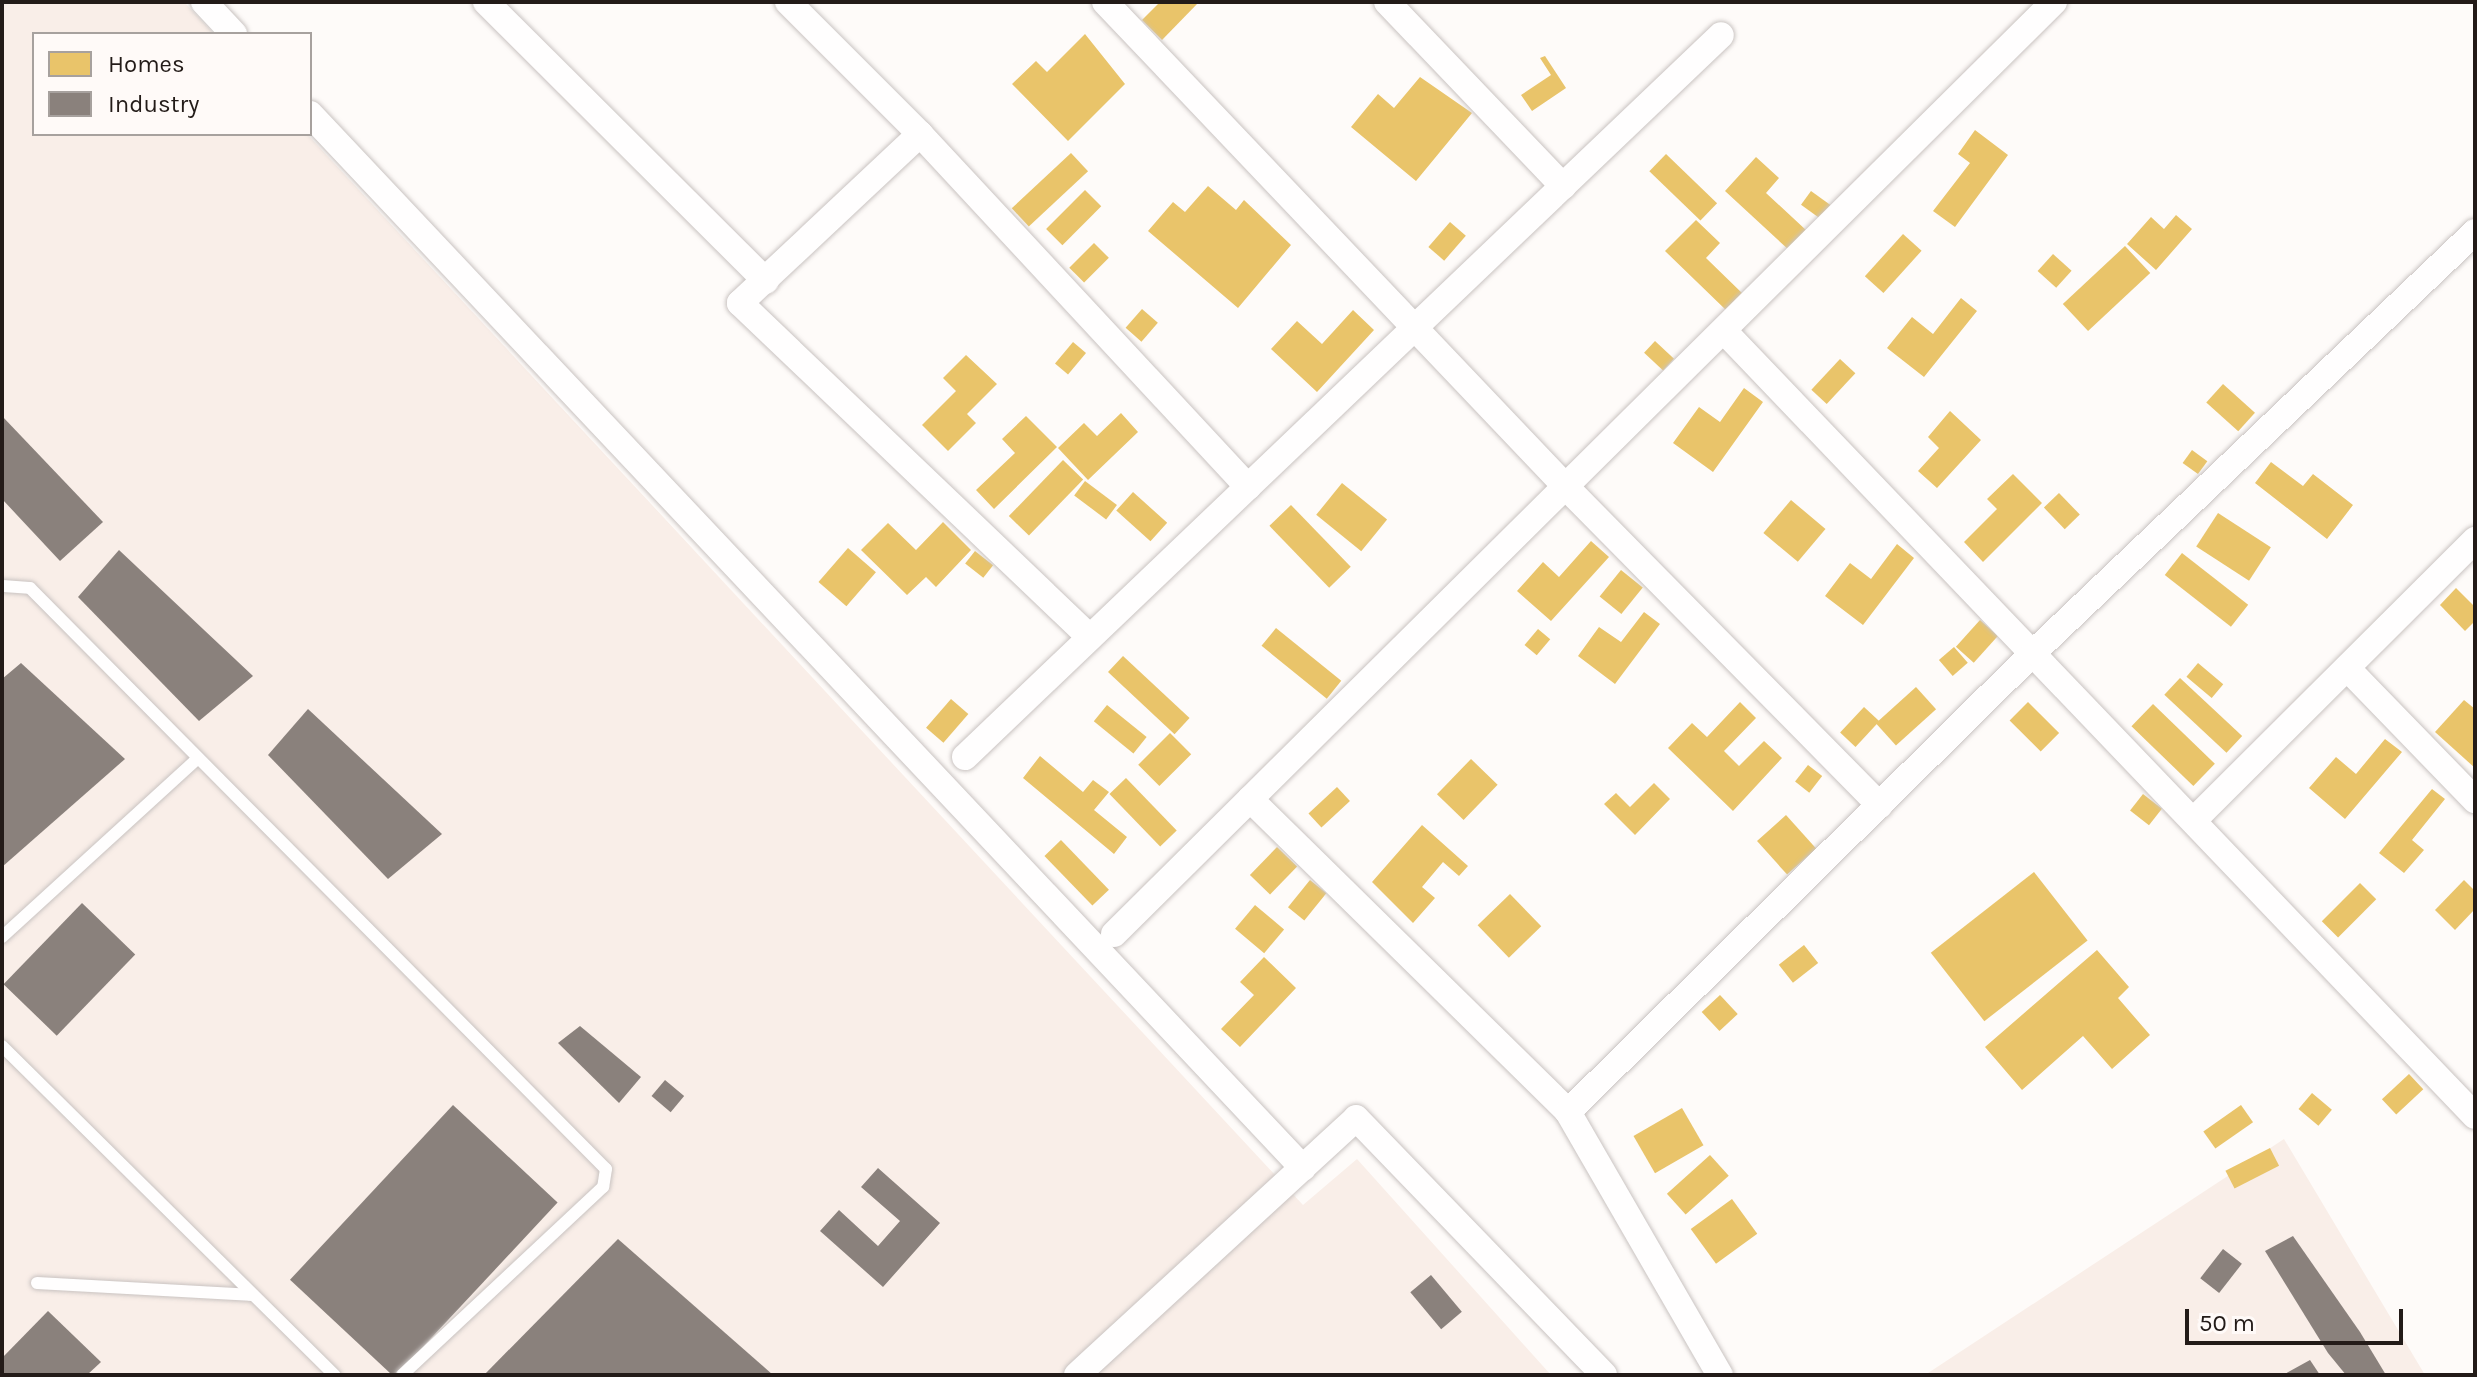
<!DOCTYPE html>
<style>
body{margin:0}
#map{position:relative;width:2477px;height:1377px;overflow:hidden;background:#fefbf9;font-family:Karla,sans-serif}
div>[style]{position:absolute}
.built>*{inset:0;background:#f9eee8}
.homes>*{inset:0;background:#e9c46a;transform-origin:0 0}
.industry>*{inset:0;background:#8a817c;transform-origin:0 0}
.roads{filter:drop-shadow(0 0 2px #c9c3c1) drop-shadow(0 0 2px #c9c3c1)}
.lane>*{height:12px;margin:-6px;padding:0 6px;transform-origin:6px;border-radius:6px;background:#fffefe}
.street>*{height:26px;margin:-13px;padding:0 13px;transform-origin:13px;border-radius:13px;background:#fffefe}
span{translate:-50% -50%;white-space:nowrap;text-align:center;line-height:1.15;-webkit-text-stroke:8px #fffaf8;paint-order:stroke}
.frame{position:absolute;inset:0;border:4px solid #231b18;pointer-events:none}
.legend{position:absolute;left:32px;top:32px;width:280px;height:104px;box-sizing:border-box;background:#fffaf8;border:2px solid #a7a19e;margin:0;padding:10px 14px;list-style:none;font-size:24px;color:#231b18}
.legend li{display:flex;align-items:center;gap:16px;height:40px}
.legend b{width:40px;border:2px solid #a7a19e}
.scale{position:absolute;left:2185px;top:1309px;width:218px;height:36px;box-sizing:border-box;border:4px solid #231b18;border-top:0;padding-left:10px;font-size:24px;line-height:28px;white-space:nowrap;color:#231b18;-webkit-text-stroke:6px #fffaf8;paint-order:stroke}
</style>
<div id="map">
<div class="built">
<i style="clip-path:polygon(2px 2px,184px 2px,214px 34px,34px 34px,34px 134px,307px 134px,1303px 1205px,1357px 1159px,1551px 1375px,2px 1375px)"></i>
<i style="clip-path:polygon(2284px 1139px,2425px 1375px,1925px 1375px)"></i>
</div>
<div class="homes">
<i style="clip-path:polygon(1160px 2px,1199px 2px,1162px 40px,1142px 20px)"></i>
<i style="clip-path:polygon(1085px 34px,1125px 84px,1068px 141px,1012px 84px,1036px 61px,1047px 72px)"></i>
<i style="clip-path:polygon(1545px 56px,1566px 88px,1532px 111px,1521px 95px,1551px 75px,1540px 58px)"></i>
<i style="clip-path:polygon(1420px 77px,1472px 113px,1416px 181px,1351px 127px,1378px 94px,1394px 108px)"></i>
<i style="clip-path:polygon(1975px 130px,2008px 155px,1955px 227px,1933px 211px,1970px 163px,1958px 154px)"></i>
<i style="left:1071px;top:153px;width:25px;height:81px;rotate:47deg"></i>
<i style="left:1666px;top:154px;width:71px;height:24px;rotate:44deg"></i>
<i style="clip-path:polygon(1756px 157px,1779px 178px,1766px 193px,1807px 231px,1790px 251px,1725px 191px)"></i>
<i style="clip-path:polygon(1208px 186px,1236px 210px,1244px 200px,1291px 245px,1238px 308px,1148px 231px,1173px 202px,1185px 212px)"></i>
<i style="left:1085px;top:190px;width:23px;height:55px;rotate:45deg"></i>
<i style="left:1811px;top:191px;width:24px;height:17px;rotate:36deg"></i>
<i style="clip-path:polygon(2176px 215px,2192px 229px,2156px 270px,2127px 244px,2151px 217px,2164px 229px)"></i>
<i style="clip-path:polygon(1696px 220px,1720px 243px,1706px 258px,1743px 294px,1727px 311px,1665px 251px)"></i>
<i style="left:1450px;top:222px;width:21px;height:33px;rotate:41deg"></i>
<i style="left:1903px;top:234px;width:25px;height:57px;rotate:42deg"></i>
<i style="left:1094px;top:243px;width:21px;height:35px;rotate:45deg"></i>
<i style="left:2125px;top:246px;width:37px;height:85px;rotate:47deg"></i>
<i style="left:2053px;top:254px;width:25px;height:23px;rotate:42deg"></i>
<i style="clip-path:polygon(1961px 298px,1977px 311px,1924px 377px,1887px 348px,1912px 317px,1933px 334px)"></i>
<i style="left:1142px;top:309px;width:21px;height:25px;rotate:41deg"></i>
<i style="clip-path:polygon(1353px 310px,1374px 330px,1317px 392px,1271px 349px,1297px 321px,1322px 344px)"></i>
<i style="left:1655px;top:341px;width:26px;height:16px;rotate:43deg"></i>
<i style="left:1073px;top:342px;width:17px;height:28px;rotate:40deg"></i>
<i style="clip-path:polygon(966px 355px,997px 384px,967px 414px,976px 423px,948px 451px,922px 425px,956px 391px,943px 378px)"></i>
<i style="left:1840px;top:359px;width:21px;height:42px;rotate:43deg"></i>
<i style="left:2223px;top:384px;width:43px;height:25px;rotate:42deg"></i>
<i style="clip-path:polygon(1744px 388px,1763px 402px,1713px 472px,1673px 443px,1699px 407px,1720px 422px)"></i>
<i style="clip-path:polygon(1950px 411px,1981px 440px,1937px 488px,1918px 471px,1939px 448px,1928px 437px)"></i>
<i style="clip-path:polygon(1121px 413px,1138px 432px,1088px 480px,1058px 448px,1084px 423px,1097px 436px)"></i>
<i style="clip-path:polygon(1026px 416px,1057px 447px,994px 509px,976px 490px,1015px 453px,1002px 439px)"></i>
<i style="left:2192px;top:450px;width:19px;height:16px;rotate:36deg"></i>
<i style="left:1063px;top:460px;width:28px;height:78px;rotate:44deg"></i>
<i style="clip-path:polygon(2271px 462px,2303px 486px,2313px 474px,2353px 505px,2327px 539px,2255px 483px)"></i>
<i style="clip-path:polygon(2013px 474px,2042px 503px,1983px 562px,1964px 542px,1997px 509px,1987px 499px)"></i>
<i style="left:1085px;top:481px;width:40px;height:18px;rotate:37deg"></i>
<i style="left:1342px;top:483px;width:58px;height:41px;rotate:39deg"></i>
<i style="left:1133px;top:492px;width:46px;height:25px;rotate:42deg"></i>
<i style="left:2059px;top:493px;width:30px;height:21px;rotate:46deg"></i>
<i style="left:1791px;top:500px;width:45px;height:43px;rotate:40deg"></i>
<i style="left:1291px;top:505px;width:86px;height:30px;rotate:46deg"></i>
<i style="left:2218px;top:513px;width:63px;height:40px;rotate:33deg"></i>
<i style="clip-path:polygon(943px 522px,971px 550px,936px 587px,926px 577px,907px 595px,861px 550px,888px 523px,916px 550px)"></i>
<i style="clip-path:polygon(1591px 541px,1609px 557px,1551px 621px,1517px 591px,1543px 562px,1559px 577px)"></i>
<i style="clip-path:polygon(1897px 544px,1914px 558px,1863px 625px,1825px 596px,1850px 563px,1871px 579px)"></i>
<i style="left:848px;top:548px;width:37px;height:45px;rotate:41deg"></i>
<i style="left:975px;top:551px;width:23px;height:16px;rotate:38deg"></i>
<i style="left:2182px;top:553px;width:84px;height:28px;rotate:38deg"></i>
<i style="left:1621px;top:570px;width:28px;height:34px;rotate:39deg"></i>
<i style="clip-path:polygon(2456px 588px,2475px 607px,2475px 621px,2465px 631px,2440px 605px)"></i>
<i style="clip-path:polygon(1644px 612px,1660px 624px,1615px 684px,1578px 656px,1599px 627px,1621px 642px)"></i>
<i style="left:1980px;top:620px;width:24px;height:36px;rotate:42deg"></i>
<i style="left:1276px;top:628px;width:84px;height:23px;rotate:39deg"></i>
<i style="left:1538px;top:629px;width:16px;height:21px;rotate:40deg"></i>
<i style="left:1954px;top:647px;width:21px;height:20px;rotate:49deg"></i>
<i style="left:1123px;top:656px;width:91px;height:22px;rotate:43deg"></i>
<i style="left:2198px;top:663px;width:33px;height:18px;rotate:40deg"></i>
<i style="left:2180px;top:678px;width:85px;height:23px;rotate:43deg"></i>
<i style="left:1916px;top:687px;width:30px;height:54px;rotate:48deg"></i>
<i style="left:951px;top:699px;width:23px;height:38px;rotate:41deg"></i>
<i style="clip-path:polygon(2464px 700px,2475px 709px,2475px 768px,2435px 732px)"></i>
<i style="clip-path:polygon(1740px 702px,1756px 718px,1724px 751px,1739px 766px,1764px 741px,1782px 758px,1733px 811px,1668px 748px,1692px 723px,1707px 737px)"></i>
<i style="left:2028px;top:702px;width:44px;height:26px;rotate:45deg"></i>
<i style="left:2153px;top:704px;width:86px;height:31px;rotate:44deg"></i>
<i style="left:1107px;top:705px;width:51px;height:21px;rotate:39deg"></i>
<i style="left:1864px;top:707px;width:21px;height:35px;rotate:43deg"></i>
<i style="left:1170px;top:733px;width:30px;height:45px;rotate:45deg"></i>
<i style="clip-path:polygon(2385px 739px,2402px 752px,2345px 819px,2309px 788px,2336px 757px,2356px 774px)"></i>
<i style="clip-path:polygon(1040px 756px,1083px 792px,1093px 780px,1109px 792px,1094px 810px,1127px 837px,1114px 854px,1023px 778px)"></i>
<i style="left:1471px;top:759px;width:37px;height:49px;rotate:44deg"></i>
<i style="left:1808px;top:765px;width:18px;height:21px;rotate:38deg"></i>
<i style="left:1126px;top:778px;width:73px;height:23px;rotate:46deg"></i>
<i style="clip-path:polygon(1654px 783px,1670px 799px,1635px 835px,1604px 804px,1616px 793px,1630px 807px)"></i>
<i style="left:1337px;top:787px;width:19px;height:39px;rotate:47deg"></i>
<i style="clip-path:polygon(2432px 789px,2445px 799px,2412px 840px,2424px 850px,2404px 873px,2379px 853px)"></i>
<i style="left:2143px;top:794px;width:24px;height:21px;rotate:38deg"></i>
<i style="left:1786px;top:815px;width:45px;height:39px;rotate:48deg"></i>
<i style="clip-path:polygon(1422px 825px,1468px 866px,1459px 876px,1443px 862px,1422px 887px,1435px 898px,1413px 923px,1372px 882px)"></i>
<i style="left:1061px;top:840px;width:69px;height:23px;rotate:46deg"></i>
<i style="left:1277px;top:847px;width:28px;height:39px;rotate:44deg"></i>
<i style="left:2034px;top:872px;width:87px;height:131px;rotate:52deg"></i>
<i style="left:1310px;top:880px;width:21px;height:35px;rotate:39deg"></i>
<i style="clip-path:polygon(2464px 880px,2475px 891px,2475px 909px,2455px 930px,2435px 910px)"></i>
<i style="left:2360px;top:883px;width:23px;height:54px;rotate:45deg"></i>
<i style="left:1510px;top:894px;width:45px;height:45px;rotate:46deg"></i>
<i style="left:1255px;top:905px;width:38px;height:31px;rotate:40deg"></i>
<i style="left:1804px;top:945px;width:23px;height:32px;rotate:52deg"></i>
<i style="clip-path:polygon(2097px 950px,2129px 987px,2118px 998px,2150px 1035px,2112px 1069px,2083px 1036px,2022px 1090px,1985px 1047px)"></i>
<i style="clip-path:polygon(1264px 957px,1296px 988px,1240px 1047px,1221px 1029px,1254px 995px,1240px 982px)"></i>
<i style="left:1720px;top:995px;width:26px;height:25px;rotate:47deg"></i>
<i style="left:2409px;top:1074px;width:21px;height:37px;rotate:47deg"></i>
<i style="left:2312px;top:1093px;width:26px;height:21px;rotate:40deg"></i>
<i style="left:2241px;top:1105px;width:21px;height:46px;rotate:55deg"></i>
<i style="left:1682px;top:1108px;width:43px;height:56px;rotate:60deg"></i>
<i style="left:2270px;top:1148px;width:20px;height:50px;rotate:63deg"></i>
<i style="left:1710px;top:1155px;width:28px;height:58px;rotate:48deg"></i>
<i style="left:1732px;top:1199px;width:43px;height:51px;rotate:54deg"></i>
</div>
<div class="industry">
<i style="clip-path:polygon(2px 416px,103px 522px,60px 561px,2px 499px)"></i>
<i style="clip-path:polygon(119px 550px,253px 676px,199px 721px,78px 597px)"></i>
<i style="clip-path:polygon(21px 663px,125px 759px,2px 867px,2px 679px)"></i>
<i style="clip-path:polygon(308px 709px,442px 834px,388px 879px,268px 755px)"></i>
<i style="left:82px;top:903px;width:74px;height:113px;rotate:44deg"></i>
<i style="clip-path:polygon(580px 1026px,641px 1077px,619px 1103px,558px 1043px)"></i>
<i style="left:665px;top:1080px;width:25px;height:21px;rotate:40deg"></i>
<i style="left:453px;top:1105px;width:143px;height:239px;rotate:43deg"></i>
<i style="clip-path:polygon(878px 1168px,940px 1223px,883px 1287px,820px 1231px,839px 1210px,878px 1246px,900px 1221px,861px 1187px)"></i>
<i style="clip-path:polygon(2293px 1236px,2360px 1332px,2386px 1375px,2346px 1375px,2328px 1353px,2265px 1251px)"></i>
<i style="clip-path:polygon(618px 1239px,773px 1375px,484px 1375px)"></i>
<i style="left:2223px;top:1249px;width:24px;height:37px;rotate:38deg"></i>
<i style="left:1431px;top:1275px;width:48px;height:27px;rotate:50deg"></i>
<i style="clip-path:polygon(48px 1311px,101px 1362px,87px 1375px,2px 1375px,2px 1358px)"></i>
<i style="clip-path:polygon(2310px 1360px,2320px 1375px,2283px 1375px)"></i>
</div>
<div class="roads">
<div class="lane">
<i style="left:2px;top:586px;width:28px;rotate:4deg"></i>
<i style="left:30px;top:588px;width:818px;rotate:45.25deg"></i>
<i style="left:606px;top:1169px;width:18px;rotate:99deg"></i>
<i style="left:603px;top:1187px;width:275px;rotate:136.9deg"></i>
<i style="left:2px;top:937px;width:265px;rotate:-42.4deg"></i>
<i style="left:2px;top:1046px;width:468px;rotate:44.7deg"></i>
<i style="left:37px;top:1283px;width:216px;rotate:3.2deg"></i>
</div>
<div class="street">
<i style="left:204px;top:2px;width:44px;rotate:46.8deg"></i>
<i style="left:486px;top:2px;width:395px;rotate:44.9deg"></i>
<i style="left:788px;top:2px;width:187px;rotate:45deg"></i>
<i style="left:920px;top:134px;width:482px;rotate:47.1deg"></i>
<i style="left:1105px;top:2px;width:669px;rotate:46.45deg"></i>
<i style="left:1566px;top:487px;width:447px;rotate:45.4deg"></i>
<i style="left:1387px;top:2px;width:255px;rotate:46.3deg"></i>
<i style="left:310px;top:114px;width:1448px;rotate:46.71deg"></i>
<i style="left:920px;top:134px;width:247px;rotate:136.8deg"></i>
<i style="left:740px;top:303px;width:484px;rotate:43.7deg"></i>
<i style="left:1724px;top:331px;width:1086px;rotate:46.27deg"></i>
<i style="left:2347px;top:668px;width:184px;rotate:45.9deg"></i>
<i style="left:965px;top:757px;width:1045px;rotate:-43.68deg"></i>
<i style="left:1250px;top:799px;width:446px;rotate:44.5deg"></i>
<i style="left:1568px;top:1112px;width:304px;rotate:60deg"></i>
<i style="left:2194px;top:820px;width:397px;rotate:-44.9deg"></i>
<i style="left:1114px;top:934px;width:1324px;rotate:-44.76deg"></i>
<i style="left:1568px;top:1112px;width:655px;rotate:-44.63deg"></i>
<i style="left:2034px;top:652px;width:609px;rotate:-43.6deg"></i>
<i style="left:1077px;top:1375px;width:379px;rotate:-42.6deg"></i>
<i style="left:1356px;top:1118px;width:357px;rotate:46deg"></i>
</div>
</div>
<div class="frame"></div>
<ul class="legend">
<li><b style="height:22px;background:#e9c46a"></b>Homes</li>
<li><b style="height:22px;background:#8a817c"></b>Industry</li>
</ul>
<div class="scale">50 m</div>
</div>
